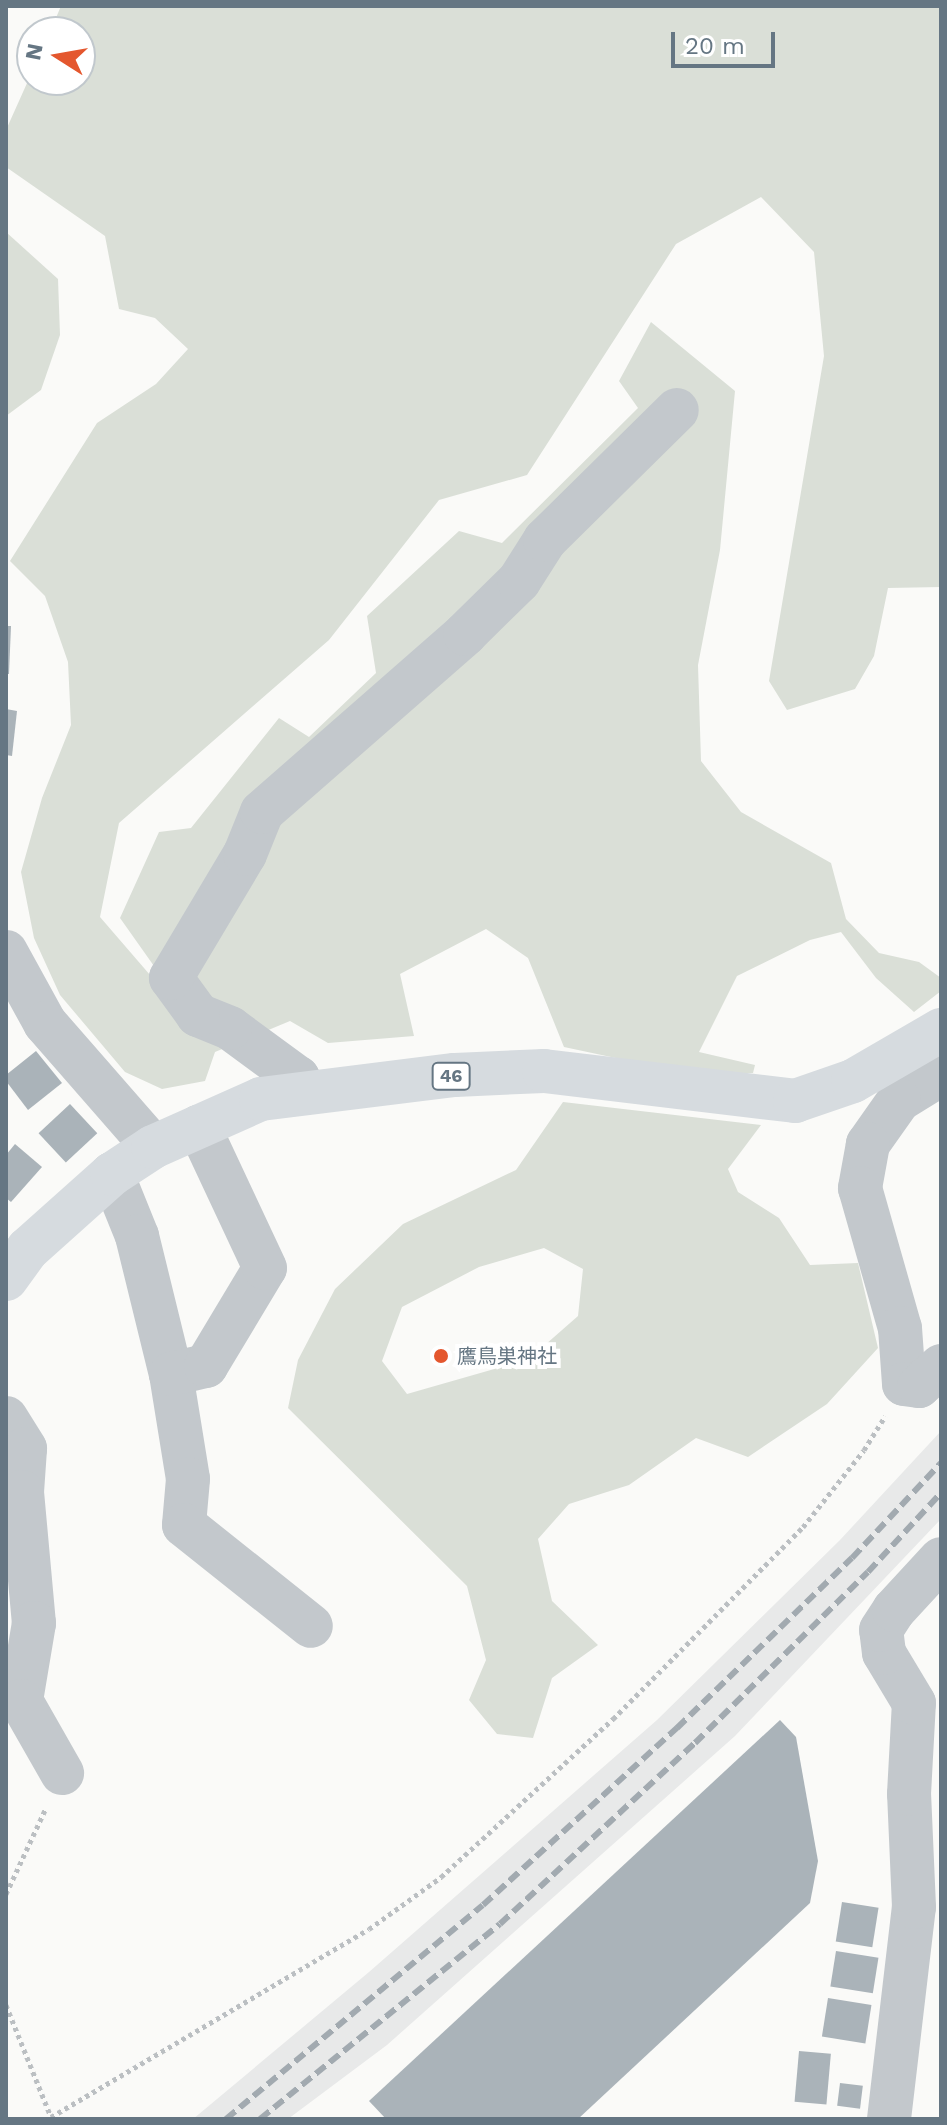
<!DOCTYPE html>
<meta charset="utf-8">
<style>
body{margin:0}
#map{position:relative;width:947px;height:2125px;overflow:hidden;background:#fafaf8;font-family:"Work Sans","Noto Sans JP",sans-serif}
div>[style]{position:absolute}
.built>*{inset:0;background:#e8e9e9}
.green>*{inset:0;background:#dadfd7}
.building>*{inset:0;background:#aab3b9;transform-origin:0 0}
.path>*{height:5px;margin-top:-2.5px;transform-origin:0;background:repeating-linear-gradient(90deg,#bbbfc2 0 4px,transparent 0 8px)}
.minor>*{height:44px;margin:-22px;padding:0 22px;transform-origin:22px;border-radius:22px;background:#c3c8cc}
.major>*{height:44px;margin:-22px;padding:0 22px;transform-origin:22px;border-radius:22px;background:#d6dbdf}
.rail>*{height:6px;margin-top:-3px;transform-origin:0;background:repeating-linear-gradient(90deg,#a2aab0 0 12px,transparent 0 18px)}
.dots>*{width:22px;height:22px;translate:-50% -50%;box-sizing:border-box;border:4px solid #fff;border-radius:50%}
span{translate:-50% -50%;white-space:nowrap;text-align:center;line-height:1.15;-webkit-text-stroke:8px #fff;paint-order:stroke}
.shield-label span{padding:2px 6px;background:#fff;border:2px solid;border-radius:6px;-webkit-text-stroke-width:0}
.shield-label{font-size:18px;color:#657683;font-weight:700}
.poi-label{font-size:20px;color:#657683}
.left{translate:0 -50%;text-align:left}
.frame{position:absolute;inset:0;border:8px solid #657683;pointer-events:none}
.north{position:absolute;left:16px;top:16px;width:80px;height:80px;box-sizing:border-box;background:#fff;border:2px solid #c1c8cd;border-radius:50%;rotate:281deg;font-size:22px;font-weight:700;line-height:32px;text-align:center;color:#657683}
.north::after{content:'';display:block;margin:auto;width:28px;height:36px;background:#e4572e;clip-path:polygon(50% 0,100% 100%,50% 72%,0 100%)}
.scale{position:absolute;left:671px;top:32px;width:104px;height:36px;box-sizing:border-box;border:4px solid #657683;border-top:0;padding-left:10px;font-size:24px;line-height:28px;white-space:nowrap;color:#657683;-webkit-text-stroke:6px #fff;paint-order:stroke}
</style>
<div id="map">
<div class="built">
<i style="clip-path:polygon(941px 1431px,941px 1519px,735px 1736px,387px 2045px,288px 2119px,193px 2119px,369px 1972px,657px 1720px,840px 1540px)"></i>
</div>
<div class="green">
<i style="clip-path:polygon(61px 6px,941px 6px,941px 587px,888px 588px,874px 656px,855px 689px,787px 710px,769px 681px,824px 356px,814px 252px,761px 197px,676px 244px,527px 475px,439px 500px,329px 640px,119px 823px,100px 917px,207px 1041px,120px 918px,159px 832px,191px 828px,279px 718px,309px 737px,376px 673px,367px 616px,459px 531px,502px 543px,638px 408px,619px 381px,651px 322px,735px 391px,720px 550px,698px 665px,701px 761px,741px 812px,831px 863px,846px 919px,879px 953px,919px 962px,941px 978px,941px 991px,914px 1012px,876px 978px,841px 932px,810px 940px,737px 976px,699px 1052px,755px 1065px,753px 1073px,691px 1074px,564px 1047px,528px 958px,486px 929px,400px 974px,414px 1036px,328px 1043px,290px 1021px,215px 1052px,205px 1081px,162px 1089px,125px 1072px,60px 995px,34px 938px,21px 872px,42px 798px,71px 725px,68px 662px,45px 596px,10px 561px,97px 423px,156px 384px,188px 349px,155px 318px,119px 309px,105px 236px,6px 167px,6px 130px,32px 72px,32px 80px,80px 80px,80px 32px,50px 32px)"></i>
<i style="clip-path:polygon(6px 232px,58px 279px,60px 335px,41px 390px,6px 416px)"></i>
<i style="clip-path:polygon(evenodd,563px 1102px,761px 1125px,728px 1169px,738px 1192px,779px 1218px,810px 1265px,858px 1263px,878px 1348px,827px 1404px,748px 1457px,696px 1438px,629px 1485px,569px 1504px,538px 1539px,552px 1601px,598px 1645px,552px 1678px,533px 1738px,497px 1734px,469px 1700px,486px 1660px,467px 1586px,288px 1408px,298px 1360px,335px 1289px,403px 1224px,516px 1170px,563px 1102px,544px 1248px,583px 1269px,578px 1316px,529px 1359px,407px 1394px,382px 1361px,402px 1307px,479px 1267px,544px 1248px)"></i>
</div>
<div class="building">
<i style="clip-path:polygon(6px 626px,11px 626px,9px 674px,6px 674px)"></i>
<i style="clip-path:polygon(6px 709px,17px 711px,12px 756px,6px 755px)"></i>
<i style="clip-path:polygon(36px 1051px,62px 1083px,28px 1110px,6px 1081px,6px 1075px)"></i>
<i style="left:70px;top:1104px;width:40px;height:43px;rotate:47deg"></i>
<i style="clip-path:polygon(15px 1144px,42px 1167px,11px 1202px,6px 1198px,6px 1155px)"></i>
<i style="clip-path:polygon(780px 1720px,796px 1737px,818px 1861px,810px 1903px,578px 2119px,386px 2119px,369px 2101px)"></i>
<i style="left:842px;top:1902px;width:37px;height:40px;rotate:9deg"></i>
<i style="left:836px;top:1951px;width:43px;height:36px;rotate:9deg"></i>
<i style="left:828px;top:1998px;width:44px;height:39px;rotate:9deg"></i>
<i style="left:799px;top:2051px;width:32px;height:51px;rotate:5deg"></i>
<i style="left:840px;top:2083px;width:23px;height:23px;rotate:7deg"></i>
</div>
<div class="path">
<i style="left:6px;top:1894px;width:95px;rotate:-65.1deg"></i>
<i style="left:6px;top:2005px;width:121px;rotate:68.1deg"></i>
<i style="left:51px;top:2117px;width:369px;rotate:-30.6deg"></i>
<i style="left:369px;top:1929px;width:89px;rotate:-35.8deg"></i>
<i style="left:441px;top:1877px;width:234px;rotate:-42.6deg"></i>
<i style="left:613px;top:1719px;width:270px;rotate:-45.3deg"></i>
<i style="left:803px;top:1527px;width:98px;rotate:-51.6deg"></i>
<i style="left:864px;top:1450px;width:40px;rotate:-58deg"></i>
</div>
<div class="minor">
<i style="left:6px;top:952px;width:81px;rotate:61.2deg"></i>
<i style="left:45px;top:1023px;width:164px;rotate:48.9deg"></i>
<i style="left:941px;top:1074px;width:49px;rotate:148.2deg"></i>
<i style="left:899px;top:1100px;width:54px;rotate:125.2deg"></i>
<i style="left:868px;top:1144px;width:45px;rotate:100.3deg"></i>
<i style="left:860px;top:1188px;width:146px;rotate:74.1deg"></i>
<i style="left:900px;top:1328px;width:56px;rotate:85.9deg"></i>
<i style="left:904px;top:1384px;width:15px;rotate:8deg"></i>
<i style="left:919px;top:1386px;width:30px;rotate:-42deg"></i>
<i style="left:305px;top:1093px;width:17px;rotate:-115deg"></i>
<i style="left:298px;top:1078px;width:84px;rotate:-143.7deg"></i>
<i style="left:230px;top:1028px;width:35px;rotate:-158deg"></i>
<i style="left:198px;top:1015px;width:46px;rotate:-126.1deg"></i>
<i style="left:171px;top:978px;width:144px;rotate:-59.2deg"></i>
<i style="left:245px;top:854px;width:45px;rotate:-68deg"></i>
<i style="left:262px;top:812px;width:270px;rotate:-41.2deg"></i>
<i style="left:465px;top:634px;width:76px;rotate:-44.5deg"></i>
<i style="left:519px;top:581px;width:49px;rotate:-57.6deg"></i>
<i style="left:545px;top:540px;width:185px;rotate:-44.6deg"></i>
<i style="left:112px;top:1174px;width:67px;rotate:68deg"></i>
<i style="left:137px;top:1236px;width:142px;rotate:76.2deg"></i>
<i style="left:171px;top:1374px;width:106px;rotate:80.8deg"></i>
<i style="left:188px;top:1479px;width:46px;rotate:95deg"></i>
<i style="left:184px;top:1525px;width:162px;rotate:38.5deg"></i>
<i style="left:171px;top:1374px;width:36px;rotate:-13deg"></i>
<i style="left:206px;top:1366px;width:114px;rotate:-59deg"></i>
<i style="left:265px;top:1268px;width:156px;rotate:-115.1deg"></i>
<i style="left:6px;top:1418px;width:36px;rotate:58deg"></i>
<i style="left:25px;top:1449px;width:43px;rotate:94deg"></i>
<i style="left:22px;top:1492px;width:132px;rotate:84.8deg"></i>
<i style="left:34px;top:1623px;width:79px;rotate:99.5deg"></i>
<i style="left:21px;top:1701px;width:83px;rotate:60.3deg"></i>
<i style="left:889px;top:2119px;width:213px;rotate:-83.3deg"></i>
<i style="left:914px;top:1907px;width:113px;rotate:-92.5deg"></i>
<i style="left:909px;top:1794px;width:91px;rotate:-86.9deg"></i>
<i style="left:914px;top:1703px;width:58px;rotate:-121deg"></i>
<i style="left:884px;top:1653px;width:23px;rotate:-97deg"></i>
<i style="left:881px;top:1630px;width:24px;rotate:-57deg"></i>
<i style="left:894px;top:1610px;width:69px;rotate:-47.3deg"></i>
</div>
<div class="major">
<i style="left:6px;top:1279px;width:37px;rotate:-54deg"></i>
<i style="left:28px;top:1249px;width:113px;rotate:-41.8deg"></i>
<i style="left:112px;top:1174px;width:49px;rotate:-33.4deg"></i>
<i style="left:153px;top:1147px;width:118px;rotate:-24deg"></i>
<i style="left:261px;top:1099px;width:195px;rotate:-7.1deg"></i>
<i style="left:455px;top:1075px;width:89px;rotate:-2.6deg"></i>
<i style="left:544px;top:1071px;width:253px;rotate:6.8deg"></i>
<i style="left:795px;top:1101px;width:61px;rotate:-19deg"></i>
<i style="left:853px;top:1081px;width:102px;rotate:-30.1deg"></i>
</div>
<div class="rail">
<i style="left:226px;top:2119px;width:334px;rotate:-39.8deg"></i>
<i style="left:483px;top:1905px;width:263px;rotate:-42.4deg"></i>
<i style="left:677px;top:1728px;width:244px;rotate:-44.2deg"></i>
<i style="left:852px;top:1558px;width:130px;rotate:-46.9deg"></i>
<i style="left:260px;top:2119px;width:309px;rotate:-39.1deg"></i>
<i style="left:500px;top:1924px;width:266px;rotate:-42.9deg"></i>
<i style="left:695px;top:1743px;width:243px;rotate:-44.7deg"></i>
<i style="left:868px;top:1572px;width:108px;rotate:-47.3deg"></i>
</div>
<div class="dots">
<i style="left:441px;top:1356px;background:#e4572e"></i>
</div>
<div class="shield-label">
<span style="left:451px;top:1076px">46</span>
</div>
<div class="poi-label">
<span class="left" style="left:457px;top:1356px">鷹鳥巣神社</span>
</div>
<div class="frame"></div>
<div class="north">N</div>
<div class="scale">20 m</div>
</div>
